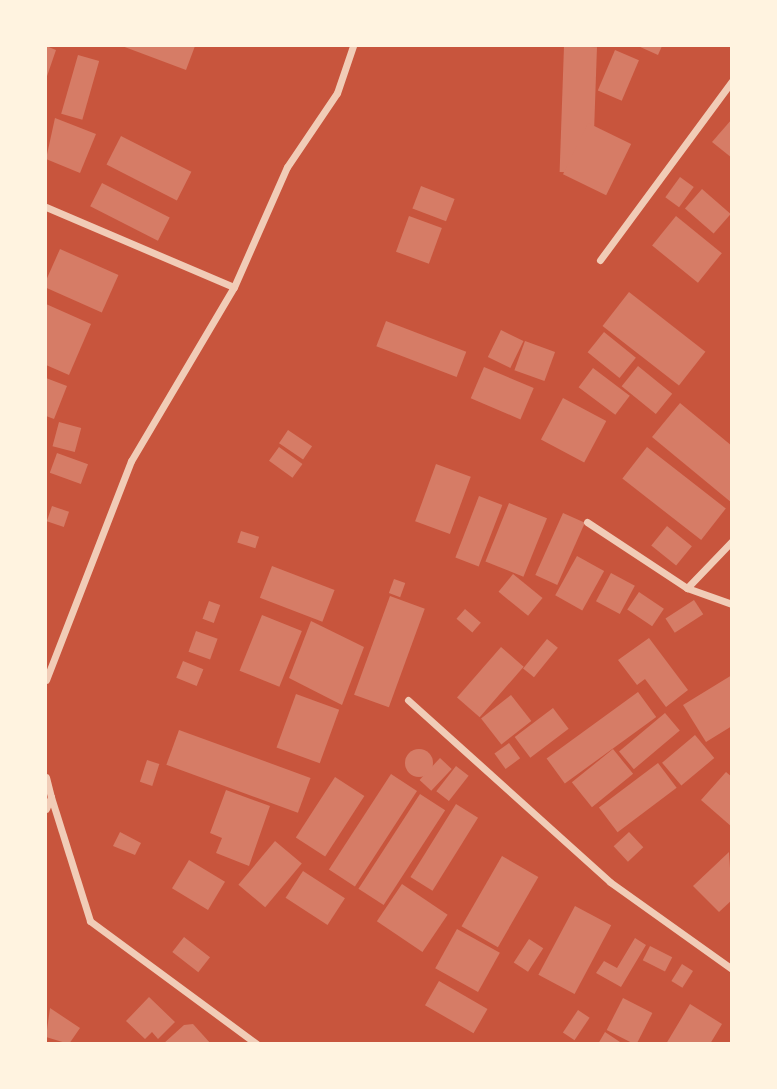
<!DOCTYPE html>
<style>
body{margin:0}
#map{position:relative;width:777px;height:1089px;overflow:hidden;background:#c8553d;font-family:Merriweather,serif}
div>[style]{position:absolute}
.building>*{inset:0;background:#d67c66;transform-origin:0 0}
.round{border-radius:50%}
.minor>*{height:7px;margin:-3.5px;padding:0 3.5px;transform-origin:3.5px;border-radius:3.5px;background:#f1ccb7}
span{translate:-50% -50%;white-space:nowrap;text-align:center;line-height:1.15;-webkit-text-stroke:5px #fff3e0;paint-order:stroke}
.frame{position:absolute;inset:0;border:47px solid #fff3e0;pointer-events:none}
</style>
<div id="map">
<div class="building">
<i style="clip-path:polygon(46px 46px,56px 50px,46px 79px)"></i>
<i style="clip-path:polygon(122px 46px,195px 46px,186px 70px)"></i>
<i style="left:564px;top:46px;width:33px;height:126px;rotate:2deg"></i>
<i style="clip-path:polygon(638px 46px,662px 46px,658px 55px)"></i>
<i style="left:615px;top:50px;width:26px;height:44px;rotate:23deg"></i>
<i style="left:78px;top:55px;width:22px;height:61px;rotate:16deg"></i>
<i style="clip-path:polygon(55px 118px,96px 134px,80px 173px,46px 159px)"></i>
<i style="clip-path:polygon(732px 119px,732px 158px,712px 142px)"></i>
<i style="left:588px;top:123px;width:48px;height:57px;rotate:26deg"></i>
<i style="left:121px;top:136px;width:79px;height:32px;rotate:27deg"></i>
<i style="left:680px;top:177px;width:17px;height:25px;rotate:36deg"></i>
<i style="left:102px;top:183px;width:76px;height:26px;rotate:27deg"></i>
<i style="left:421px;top:186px;width:36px;height:24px;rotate:21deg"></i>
<i style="left:702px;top:189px;width:38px;height:26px;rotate:41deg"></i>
<i style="left:409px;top:216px;width:35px;height:38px;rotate:20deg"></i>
<i style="left:676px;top:216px;width:59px;height:38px;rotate:39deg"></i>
<i style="left:60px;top:249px;width:64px;height:41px;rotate:24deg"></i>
<i style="left:629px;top:292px;width:97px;height:43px;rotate:38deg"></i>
<i style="clip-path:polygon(46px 304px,91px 324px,69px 375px,46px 365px)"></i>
<i style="left:386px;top:321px;width:86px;height:27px;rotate:21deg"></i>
<i style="left:501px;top:330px;width:25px;height:30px;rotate:26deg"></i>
<i style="left:604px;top:332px;width:41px;height:26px;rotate:39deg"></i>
<i style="left:525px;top:341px;width:32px;height:31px;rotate:20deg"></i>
<i style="left:638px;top:366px;width:44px;height:26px;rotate:39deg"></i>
<i style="left:484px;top:367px;width:54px;height:34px;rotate:23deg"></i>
<i style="left:593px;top:368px;width:46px;height:24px;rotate:37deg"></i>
<i style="clip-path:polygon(46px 378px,67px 386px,54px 419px,46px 416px)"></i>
<i style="left:563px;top:398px;width:49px;height:47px;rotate:28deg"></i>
<i style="clip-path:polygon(680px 403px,732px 446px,732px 503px,652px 437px)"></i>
<i style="left:59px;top:422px;width:23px;height:25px;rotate:15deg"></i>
<i style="left:288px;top:430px;width:29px;height:16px;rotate:34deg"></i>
<i style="left:279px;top:447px;width:29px;height:17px;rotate:36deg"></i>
<i style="left:647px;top:447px;width:100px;height:40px;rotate:38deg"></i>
<i style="left:57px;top:453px;width:33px;height:21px;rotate:20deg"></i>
<i style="left:436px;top:464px;width:37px;height:61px;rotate:20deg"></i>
<i style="left:479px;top:496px;width:25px;height:66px;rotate:21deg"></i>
<i style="left:509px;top:503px;width:41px;height:63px;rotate:22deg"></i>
<i style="left:52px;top:506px;width:18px;height:16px;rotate:19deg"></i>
<i style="left:563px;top:513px;width:24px;height:68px;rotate:24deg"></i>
<i style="left:667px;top:526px;width:32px;height:25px;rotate:39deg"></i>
<i style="left:241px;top:531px;width:19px;height:12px;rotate:18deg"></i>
<i style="left:577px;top:556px;width:31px;height:45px;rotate:29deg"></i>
<i style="left:272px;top:566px;width:67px;height:34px;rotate:21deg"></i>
<i style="left:611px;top:573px;width:27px;height:32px;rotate:28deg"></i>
<i style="left:513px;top:574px;width:38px;height:23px;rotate:39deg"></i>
<i style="left:394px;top:579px;width:12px;height:15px;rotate:20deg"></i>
<i style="left:639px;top:592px;width:30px;height:21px;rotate:34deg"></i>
<i style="left:390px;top:596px;width:37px;height:105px;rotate:20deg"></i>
<i style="left:694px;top:600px;width:17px;height:34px;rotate:57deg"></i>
<i style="left:209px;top:601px;width:12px;height:19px;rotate:20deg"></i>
<i style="left:465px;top:609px;width:21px;height:13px;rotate:41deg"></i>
<i style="left:262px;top:615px;width:43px;height:60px;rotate:22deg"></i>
<i style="clip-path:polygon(311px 621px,364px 647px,342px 705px,289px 678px)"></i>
<i style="left:196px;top:631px;width:23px;height:22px;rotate:20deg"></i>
<i style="clip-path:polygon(649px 638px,688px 690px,666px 707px,645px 679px,637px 685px,618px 660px)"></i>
<i style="left:547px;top:639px;width:14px;height:38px;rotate:39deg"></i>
<i style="left:501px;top:647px;width:30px;height:67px;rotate:41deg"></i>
<i style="left:183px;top:661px;width:22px;height:18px;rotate:22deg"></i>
<i style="clip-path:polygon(732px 675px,732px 726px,706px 742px,683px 705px)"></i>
<i style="left:638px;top:692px;width:31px;height:113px;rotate:54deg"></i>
<i style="left:296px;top:694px;width:46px;height:57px;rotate:20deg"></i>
<i style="left:511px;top:695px;width:33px;height:38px;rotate:52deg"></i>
<i style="left:553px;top:708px;width:26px;height:48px;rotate:53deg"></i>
<i style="left:665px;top:713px;width:23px;height:60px;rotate:50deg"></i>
<i style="left:179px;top:730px;width:140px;height:37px;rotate:20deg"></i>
<i style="left:695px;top:735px;width:30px;height:43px;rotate:50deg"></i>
<i style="left:509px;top:743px;width:19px;height:18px;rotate:54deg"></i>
<i style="left:613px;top:749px;width:32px;height:53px;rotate:51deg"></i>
<i class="round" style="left:405px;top:749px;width:28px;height:28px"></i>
<i style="left:440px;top:758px;width:16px;height:30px;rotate:43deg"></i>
<i style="left:147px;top:760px;width:13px;height:23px;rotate:18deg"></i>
<i style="left:658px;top:763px;width:31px;height:74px;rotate:53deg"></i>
<i style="left:456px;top:766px;width:16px;height:32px;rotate:38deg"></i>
<i style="clip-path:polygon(726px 772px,732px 777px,732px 827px,701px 800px)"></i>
<i style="left:391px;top:774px;width:31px;height:114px;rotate:33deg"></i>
<i style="left:335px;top:777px;width:35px;height:72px;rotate:33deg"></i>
<i style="clip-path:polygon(226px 790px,270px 806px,249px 866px,216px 853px,222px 838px,210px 833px)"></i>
<i style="left:420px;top:794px;width:30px;height:113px;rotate:33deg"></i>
<i style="left:456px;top:804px;width:26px;height:86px;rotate:32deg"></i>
<i style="clip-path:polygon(120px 832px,141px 843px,135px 855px,113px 846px)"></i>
<i style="left:629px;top:832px;width:21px;height:21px;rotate:47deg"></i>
<i style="left:275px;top:841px;width:35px;height:57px;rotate:40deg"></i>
<i style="clip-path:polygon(729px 852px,732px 900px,719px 912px,693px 886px)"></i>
<i style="left:502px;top:856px;width:42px;height:81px;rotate:30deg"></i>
<i style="left:189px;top:860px;width:42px;height:33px;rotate:31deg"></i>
<i style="left:303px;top:871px;width:50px;height:32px;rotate:33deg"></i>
<i style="left:402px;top:884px;width:55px;height:45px;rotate:34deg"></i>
<i style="left:575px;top:906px;width:41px;height:78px;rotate:28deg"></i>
<i style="left:457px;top:929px;width:49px;height:45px;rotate:29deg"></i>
<i style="left:184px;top:937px;width:33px;height:19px;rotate:38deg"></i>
<i style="clip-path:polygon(635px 938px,646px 945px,621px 987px,596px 973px,604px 961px,617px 968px)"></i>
<i style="left:529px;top:939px;width:17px;height:28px;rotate:33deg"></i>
<i style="left:650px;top:946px;width:25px;height:16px;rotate:27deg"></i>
<i style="left:682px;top:964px;width:13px;height:20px;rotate:32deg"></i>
<i style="left:439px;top:981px;width:56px;height:28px;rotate:30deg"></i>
<i style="clip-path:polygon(149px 997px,175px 1022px,158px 1039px,152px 1032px,145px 1039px,126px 1021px)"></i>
<i style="left:623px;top:998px;width:33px;height:36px;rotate:27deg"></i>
<i style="clip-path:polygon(690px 1004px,722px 1024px,710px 1044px,666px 1044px)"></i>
<i style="clip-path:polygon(50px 1008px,80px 1028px,69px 1044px,46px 1037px)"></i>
<i style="left:578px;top:1010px;width:14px;height:27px;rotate:34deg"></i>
<i style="clip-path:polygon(193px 1024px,211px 1044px,163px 1044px,184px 1025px)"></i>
<i style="clip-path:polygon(605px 1032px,623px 1044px,598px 1044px)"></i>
</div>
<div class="minor">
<i style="left:46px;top:207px;width:204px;rotate:23.1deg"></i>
<i style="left:600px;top:260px;width:222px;rotate:-53.6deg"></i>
<i style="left:587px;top:522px;width:120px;rotate:33.4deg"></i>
<i style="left:687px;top:588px;width:48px;rotate:19.6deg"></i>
<i style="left:687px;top:588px;width:65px;rotate:-46.2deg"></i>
<i style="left:46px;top:680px;width:235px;rotate:-68.8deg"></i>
<i style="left:131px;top:461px;width:202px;rotate:-59.4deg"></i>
<i style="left:234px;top:287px;width:131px;rotate:-66.2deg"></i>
<i style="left:287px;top:167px;width:89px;rotate:-56deg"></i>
<i style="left:337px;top:93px;width:50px;rotate:-71.2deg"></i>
<i style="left:408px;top:700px;width:272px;rotate:42deg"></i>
<i style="left:610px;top:882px;width:150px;rotate:35.5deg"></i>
<i style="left:46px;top:777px;width:21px;rotate:76deg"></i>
<i style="left:51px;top:797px;width:13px;rotate:113deg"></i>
<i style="left:51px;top:797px;width:130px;rotate:72.5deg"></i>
<i style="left:90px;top:921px;width:207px;rotate:36.4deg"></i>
</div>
<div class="frame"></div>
</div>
